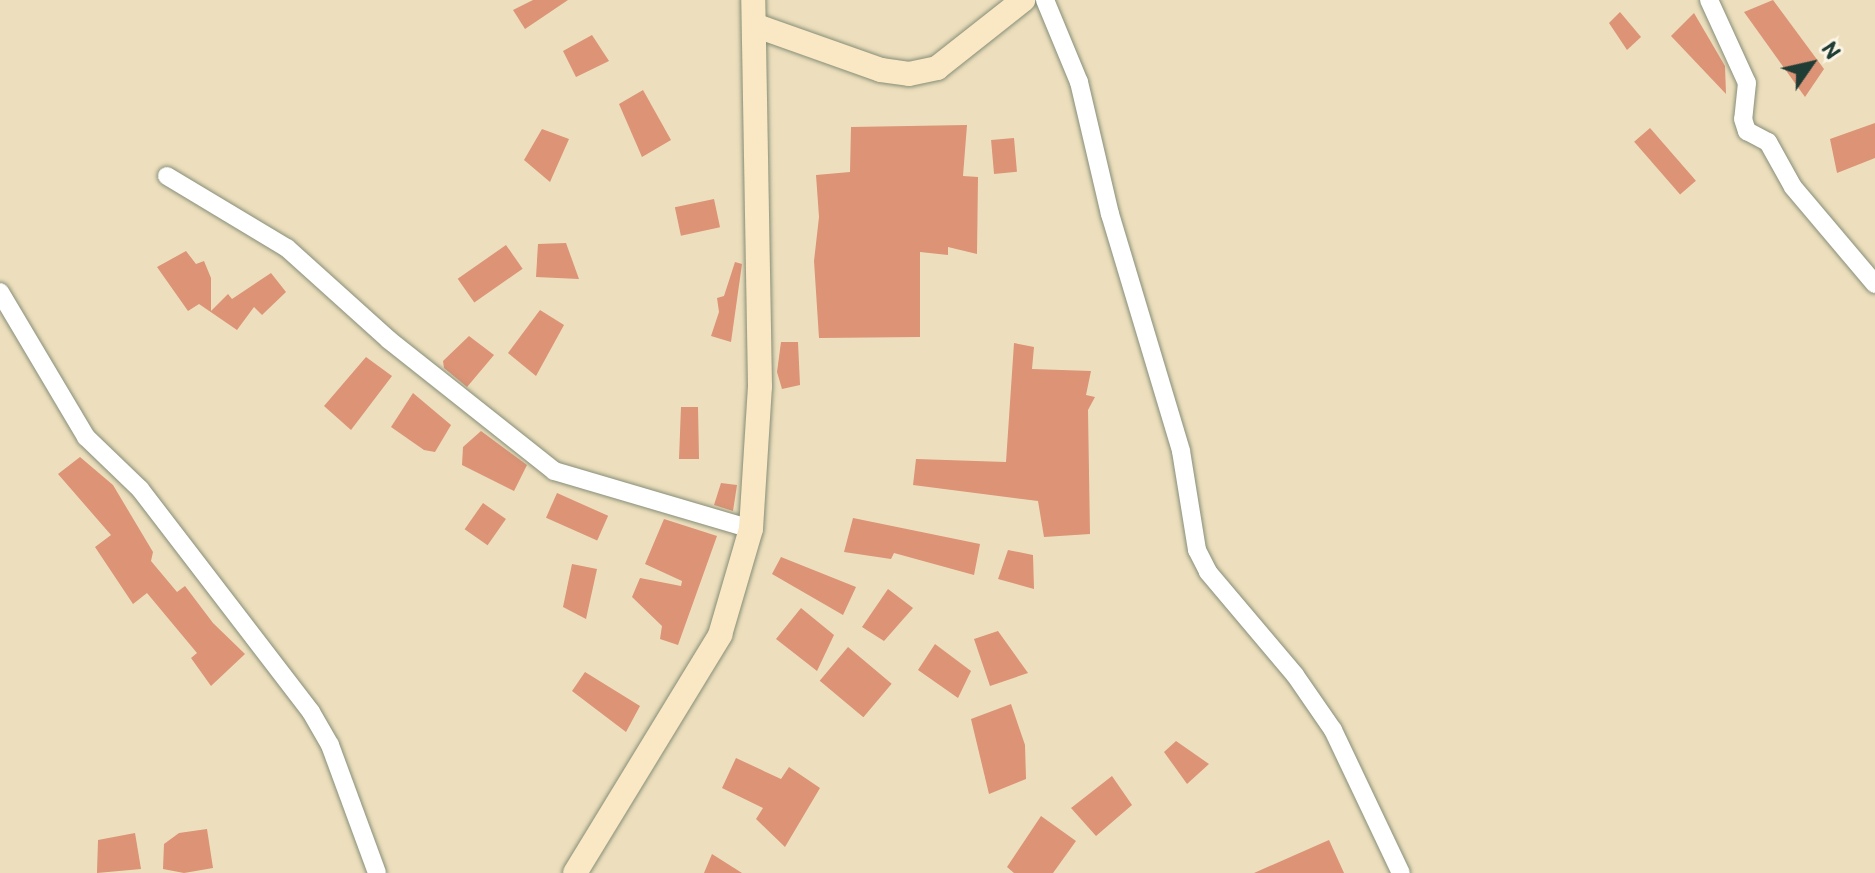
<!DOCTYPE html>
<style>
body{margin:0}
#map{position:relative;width:1875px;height:873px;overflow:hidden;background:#eddfbd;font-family:Itim,sans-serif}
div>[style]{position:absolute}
.building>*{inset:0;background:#dc9376;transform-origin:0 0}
.roads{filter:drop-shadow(0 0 2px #868e78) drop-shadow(0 0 2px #868e78)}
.street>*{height:18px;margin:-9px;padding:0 9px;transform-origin:9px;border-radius:9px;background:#fff}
.secondary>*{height:24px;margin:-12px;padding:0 12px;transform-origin:12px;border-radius:12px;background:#fae7c3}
span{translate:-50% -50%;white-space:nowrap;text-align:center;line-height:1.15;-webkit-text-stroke:6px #fcf5e5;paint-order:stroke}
.north{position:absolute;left:1771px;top:24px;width:80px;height:80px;-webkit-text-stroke:6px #fcf5e5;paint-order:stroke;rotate:56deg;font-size:22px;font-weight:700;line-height:32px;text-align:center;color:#1f3d34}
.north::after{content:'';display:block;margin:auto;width:28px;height:36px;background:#1f3d34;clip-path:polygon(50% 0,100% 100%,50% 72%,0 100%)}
</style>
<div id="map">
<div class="building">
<i style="clip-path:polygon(533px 0,568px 0,525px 29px,513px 10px)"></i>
<i style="clip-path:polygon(1773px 0,1824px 69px,1805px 97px,1744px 12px)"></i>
<i style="clip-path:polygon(1620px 12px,1641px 37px,1627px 50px,1609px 23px)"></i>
<i style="clip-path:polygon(1694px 13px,1725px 66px,1726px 94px,1671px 36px)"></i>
<i style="clip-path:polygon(592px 35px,609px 61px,576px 77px,563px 51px)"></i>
<i style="clip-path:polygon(643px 90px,671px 140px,642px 157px,619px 104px)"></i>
<i style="clip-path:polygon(1875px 123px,1875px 158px,1837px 173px,1830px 139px)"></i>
<i style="clip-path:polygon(967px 125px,963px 176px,978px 177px,977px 254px,948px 247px,948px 255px,920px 252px,920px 337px,819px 338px,814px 261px,819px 217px,816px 175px,850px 172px,851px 127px)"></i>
<i style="left:1650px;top:128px;width:70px;height:21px;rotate:49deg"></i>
<i style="clip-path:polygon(542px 129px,569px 139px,550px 182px,524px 160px)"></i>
<i style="left:1014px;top:138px;width:34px;height:23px;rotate:85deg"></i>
<i style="left:714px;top:199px;width:29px;height:40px;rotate:78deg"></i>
<i style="clip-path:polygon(566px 243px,579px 279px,536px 277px,538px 244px)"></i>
<i style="left:506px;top:245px;width:29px;height:59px;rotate:55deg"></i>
<i style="clip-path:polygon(186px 251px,196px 264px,204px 261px,211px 278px,211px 311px,228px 294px,232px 299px,271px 273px,286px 292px,262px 315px,254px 307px,237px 330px,199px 304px,188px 311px,157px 267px)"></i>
<i style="clip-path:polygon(735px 262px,742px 264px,731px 342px,711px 336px,719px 312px,717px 298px,724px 296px)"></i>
<i style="clip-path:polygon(540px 310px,564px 325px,536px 376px,508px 353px)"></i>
<i style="clip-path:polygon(469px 336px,494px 355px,467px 387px,444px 368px,443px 361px)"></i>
<i style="clip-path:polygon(781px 342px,798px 342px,800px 385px,782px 389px,777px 372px)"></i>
<i style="clip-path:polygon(1014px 343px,1034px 347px,1032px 369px,1091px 371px,1086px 395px,1095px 397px,1088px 410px,1090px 534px,1044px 537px,1038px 501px,913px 485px,916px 459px,1006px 462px)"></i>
<i style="clip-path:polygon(366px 357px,392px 376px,351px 430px,324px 406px)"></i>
<i style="clip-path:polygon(413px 393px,451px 425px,435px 452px,424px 450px,391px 427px)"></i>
<i style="clip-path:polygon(681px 407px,698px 407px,699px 459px,679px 459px)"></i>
<i style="clip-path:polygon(481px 431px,527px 465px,514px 491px,462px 465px,463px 447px)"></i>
<i style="clip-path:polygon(80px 457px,113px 485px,153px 552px,151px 561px,177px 592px,185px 586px,213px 623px,245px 654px,211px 686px,191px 658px,197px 653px,147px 593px,133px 604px,95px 547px,111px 535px,58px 474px)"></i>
<i style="clip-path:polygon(721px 483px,737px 485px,733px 511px,714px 505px)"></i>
<i style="left:557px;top:493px;width:56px;height:27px;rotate:24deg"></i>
<i style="left:483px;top:503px;width:28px;height:32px;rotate:35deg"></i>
<i style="clip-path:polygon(853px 518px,980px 544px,974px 575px,894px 553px,891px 559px,844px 552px)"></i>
<i style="clip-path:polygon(664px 519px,717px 536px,678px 645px,660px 639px,662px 626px,632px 597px,640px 578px,681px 586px,682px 581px,645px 564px)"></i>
<i style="clip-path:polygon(1008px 550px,1033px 555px,1034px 589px,998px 579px)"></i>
<i style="clip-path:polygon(781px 557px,856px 587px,843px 615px,772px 574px)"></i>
<i style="clip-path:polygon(572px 564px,597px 569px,586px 619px,563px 607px)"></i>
<i style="clip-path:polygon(888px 589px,913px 608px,884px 641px,862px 627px)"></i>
<i style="clip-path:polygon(801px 608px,834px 635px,817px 671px,776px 639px)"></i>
<i style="clip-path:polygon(998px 631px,1028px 673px,990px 686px,974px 639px)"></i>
<i style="clip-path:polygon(935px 644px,971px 671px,958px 698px,918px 670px)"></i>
<i style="left:848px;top:647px;width:57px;height:44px;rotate:40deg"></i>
<i style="clip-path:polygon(585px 672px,640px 706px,626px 732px,572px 691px)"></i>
<i style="clip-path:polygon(1011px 704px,1025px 745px,1026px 779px,989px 794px,971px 719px)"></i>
<i style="clip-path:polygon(1176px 741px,1209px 764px,1187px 784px,1164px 752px)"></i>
<i style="clip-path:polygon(736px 758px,781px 779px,789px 767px,820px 788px,785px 847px,756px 819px,763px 808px,722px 788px)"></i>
<i style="clip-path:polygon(1112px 776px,1132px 805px,1096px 836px,1071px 808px)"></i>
<i style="clip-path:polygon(1041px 816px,1076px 841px,1053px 873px,1014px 873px,1007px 867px)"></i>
<i style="clip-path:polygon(207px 829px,213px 868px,184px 873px,163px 869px,164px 844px,179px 833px)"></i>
<i style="clip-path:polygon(135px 833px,141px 869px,97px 873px,98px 840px)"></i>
<i style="clip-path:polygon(1329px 840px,1344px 873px,1254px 873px)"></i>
<i style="clip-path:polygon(712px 854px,742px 873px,704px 873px)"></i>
</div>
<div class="roads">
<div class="street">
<i style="left:1045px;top:0;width:89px;rotate:67.5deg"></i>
<i style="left:1079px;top:82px;width:136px;rotate:76.8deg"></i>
<i style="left:1110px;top:214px;width:247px;rotate:73.3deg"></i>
<i style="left:1181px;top:451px;width:100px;rotate:80.8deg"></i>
<i style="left:1197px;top:550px;width:25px;rotate:63deg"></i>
<i style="left:1208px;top:572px;width:135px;rotate:49.8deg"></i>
<i style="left:1295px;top:675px;width:67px;rotate:55.4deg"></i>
<i style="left:1333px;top:730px;width:158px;rotate:64.6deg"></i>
<i style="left:1709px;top:0;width:91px;rotate:65.4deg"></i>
<i style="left:1747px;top:83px;width:36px;rotate:96deg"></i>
<i style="left:1743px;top:119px;width:13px;rotate:72deg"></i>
<i style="left:1747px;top:131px;width:24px;rotate:28deg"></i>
<i style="left:1768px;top:142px;width:51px;rotate:60.9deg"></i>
<i style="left:1793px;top:187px;width:127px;rotate:49.8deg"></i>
<i style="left:167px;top:176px;width:140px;rotate:31deg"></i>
<i style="left:287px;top:248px;width:137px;rotate:42deg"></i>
<i style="left:389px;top:340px;width:211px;rotate:38.4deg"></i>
<i style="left:554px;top:471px;width:205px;rotate:16.4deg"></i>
<i style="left:0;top:292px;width:169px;rotate:59.3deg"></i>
<i style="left:86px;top:437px;width:75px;rotate:43.9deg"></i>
<i style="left:140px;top:489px;width:281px;rotate:52.5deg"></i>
<i style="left:311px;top:712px;width:38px;rotate:60deg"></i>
<i style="left:330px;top:745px;width:136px;rotate:69.8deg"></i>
</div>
<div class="secondary">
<i style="left:754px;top:25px;width:135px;rotate:19.5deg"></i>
<i style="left:881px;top:70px;width:28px;rotate:8deg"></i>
<i style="left:909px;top:74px;width:29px;rotate:-12deg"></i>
<i style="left:937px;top:68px;width:110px;rotate:-38.3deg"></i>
<i style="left:575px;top:873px;width:279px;rotate:-58.6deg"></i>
<i style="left:720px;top:635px;width:110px;rotate:-73.7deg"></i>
<i style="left:751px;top:529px;width:143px;rotate:-86.4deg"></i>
<i style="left:760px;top:386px;width:386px;rotate:-91deg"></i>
</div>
</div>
<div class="north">N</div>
</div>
